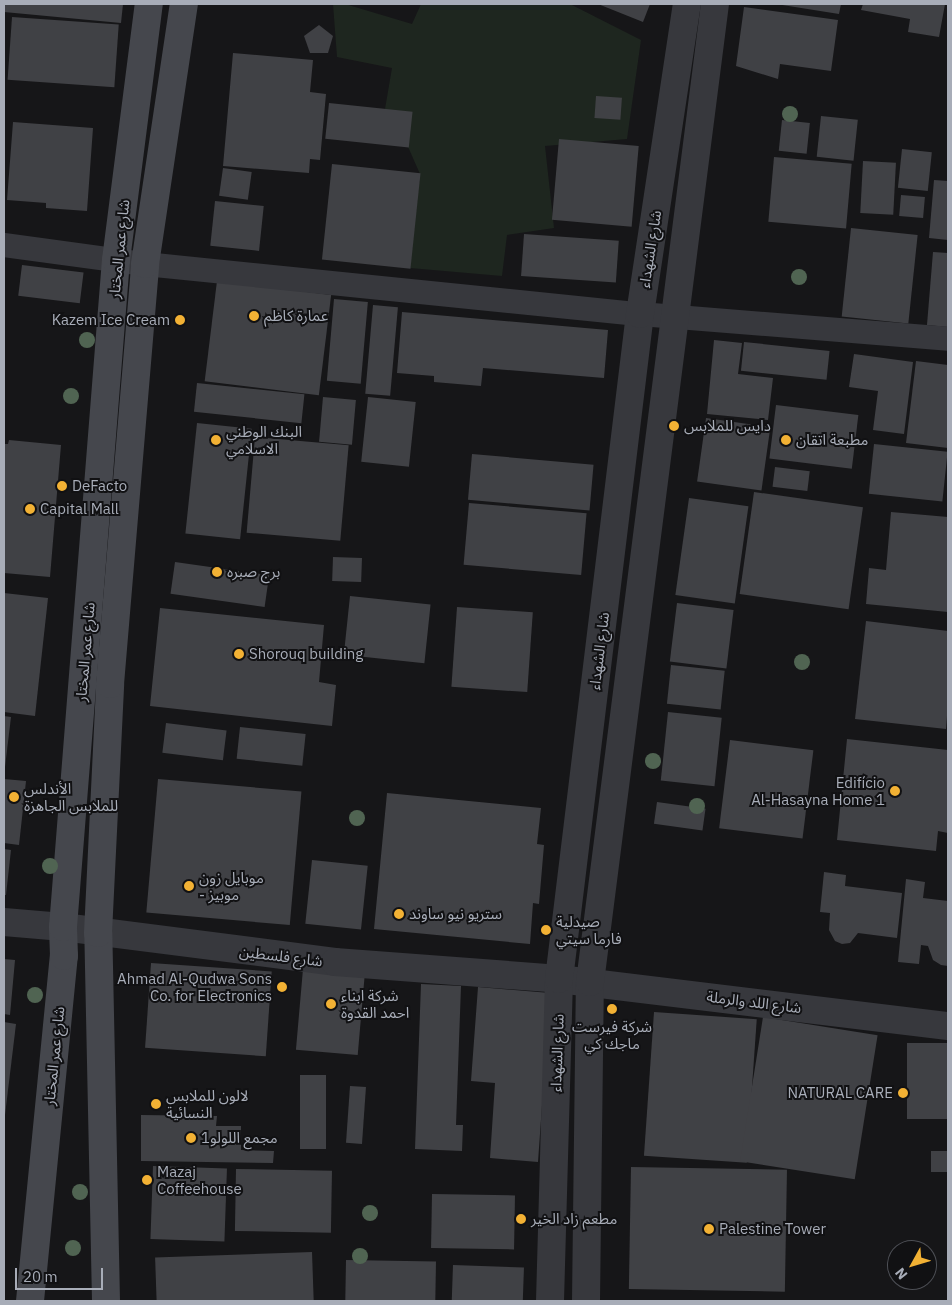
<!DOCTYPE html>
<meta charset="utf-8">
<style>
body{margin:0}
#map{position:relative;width:952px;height:1305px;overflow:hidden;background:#161618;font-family:"IBM Plex Sans","Noto Sans Arabic",sans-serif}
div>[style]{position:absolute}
.green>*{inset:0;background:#1e261f}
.building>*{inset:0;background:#404145;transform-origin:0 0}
.minor>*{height:24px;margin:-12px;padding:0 12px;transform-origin:12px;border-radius:12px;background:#37383d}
.tertiary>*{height:28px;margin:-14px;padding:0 14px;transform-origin:14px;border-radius:14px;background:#37383d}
.secondary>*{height:28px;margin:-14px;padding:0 14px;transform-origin:14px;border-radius:14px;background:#45474d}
.trees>*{width:16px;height:16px;margin:-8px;border-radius:50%;background:#506452}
.dots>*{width:14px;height:14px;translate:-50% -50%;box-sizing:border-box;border:2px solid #111113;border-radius:50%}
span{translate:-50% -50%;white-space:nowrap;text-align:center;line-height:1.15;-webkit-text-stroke:4px #111113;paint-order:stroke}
.street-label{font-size:15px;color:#a8adb8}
.poi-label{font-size:15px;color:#a8adb8}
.left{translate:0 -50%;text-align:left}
.right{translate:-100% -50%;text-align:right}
.frame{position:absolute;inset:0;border:5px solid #a8adb8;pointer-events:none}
.north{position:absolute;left:887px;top:1240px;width:50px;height:50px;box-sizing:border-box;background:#111113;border:1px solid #4d4f55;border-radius:50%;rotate:231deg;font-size:14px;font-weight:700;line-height:20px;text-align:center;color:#a8adb8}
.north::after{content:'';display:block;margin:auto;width:18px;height:22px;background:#f2b134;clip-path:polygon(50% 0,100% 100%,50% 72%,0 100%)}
.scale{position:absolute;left:15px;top:1268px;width:88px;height:22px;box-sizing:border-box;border:2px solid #a8adb8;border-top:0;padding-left:6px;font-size:15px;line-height:18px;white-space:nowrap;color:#a8adb8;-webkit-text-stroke:4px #111113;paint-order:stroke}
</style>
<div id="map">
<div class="green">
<i style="clip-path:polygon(333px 4px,345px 4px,412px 24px,421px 4px,570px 4px,641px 40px,627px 139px,545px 146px,554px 228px,507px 235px,502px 276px,410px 268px,420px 174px,409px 149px,385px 109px,392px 68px,337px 57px)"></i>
</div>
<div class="building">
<i style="clip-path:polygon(4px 4px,123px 4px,121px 23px,4px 12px)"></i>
<i style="clip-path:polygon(598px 4px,650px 4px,643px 22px)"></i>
<i style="clip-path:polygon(776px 4px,841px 4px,839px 14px)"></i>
<i style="clip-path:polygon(863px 4px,945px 4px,939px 37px,908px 32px,910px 19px,861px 10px)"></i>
<i style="clip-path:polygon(744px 7px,838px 20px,831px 71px,780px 64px,778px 79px,736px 66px)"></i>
<i style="left:12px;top:17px;width:107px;height:63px;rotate:4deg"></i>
<i style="clip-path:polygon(319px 25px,333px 36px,328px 53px,310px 53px,304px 36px)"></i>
<i style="clip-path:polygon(233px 53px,313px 60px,310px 92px,326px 94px,320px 160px,310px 159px,309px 173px,223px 166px)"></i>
<i style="left:596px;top:96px;width:26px;height:22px;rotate:4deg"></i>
<i style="left:329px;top:103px;width:84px;height:36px;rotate:6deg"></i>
<i style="left:821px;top:116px;width:37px;height:41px;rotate:6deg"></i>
<i style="left:782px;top:120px;width:28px;height:31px;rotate:6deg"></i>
<i style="clip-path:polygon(13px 122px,93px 128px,87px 211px,46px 208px,46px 203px,7px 200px)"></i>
<i style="left:559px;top:139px;width:80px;height:81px;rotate:5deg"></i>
<i style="left:902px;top:149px;width:30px;height:39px;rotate:6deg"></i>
<i style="left:774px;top:157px;width:78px;height:65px;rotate:5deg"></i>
<i style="left:863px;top:161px;width:33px;height:52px;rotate:3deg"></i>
<i style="left:332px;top:164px;width:89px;height:96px;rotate:6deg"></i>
<i style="left:223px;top:168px;width:29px;height:28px;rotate:8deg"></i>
<i style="clip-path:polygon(934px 180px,948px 181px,948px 240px,929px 238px)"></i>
<i style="left:901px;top:195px;width:24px;height:21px;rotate:5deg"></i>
<i style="left:215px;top:201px;width:49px;height:45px;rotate:6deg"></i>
<i style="left:851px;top:228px;width:67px;height:89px;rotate:6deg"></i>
<i style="left:524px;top:234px;width:95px;height:42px;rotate:4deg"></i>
<i style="clip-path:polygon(933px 252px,948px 253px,948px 327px,927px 325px)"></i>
<i style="left:22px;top:265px;width:62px;height:31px;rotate:7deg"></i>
<i style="left:217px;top:281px;width:115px;height:101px;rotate:7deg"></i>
<i style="left:334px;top:299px;width:34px;height:82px;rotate:5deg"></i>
<i style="left:373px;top:305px;width:25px;height:89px;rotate:5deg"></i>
<i style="clip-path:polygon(402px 312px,608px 330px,604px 378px,483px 368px,481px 386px,434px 382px,434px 376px,397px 373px)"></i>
<i style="clip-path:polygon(714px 340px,742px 343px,738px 374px,773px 378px,768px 420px,707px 414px)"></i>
<i style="left:744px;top:342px;width:86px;height:29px;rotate:6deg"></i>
<i style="clip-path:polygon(854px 354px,913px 362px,904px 434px,873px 430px,878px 391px,849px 387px)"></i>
<i style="clip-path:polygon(916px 361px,948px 365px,948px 448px,906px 443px)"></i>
<i style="left:197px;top:383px;width:108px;height:29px;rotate:6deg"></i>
<i style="left:323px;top:397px;width:33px;height:45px;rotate:5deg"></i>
<i style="left:368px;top:397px;width:48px;height:65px;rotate:6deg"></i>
<i style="left:776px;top:405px;width:83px;height:54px;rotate:7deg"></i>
<i style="left:706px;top:418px;width:65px;height:64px;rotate:8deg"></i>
<i style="left:197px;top:423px;width:55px;height:111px;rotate:6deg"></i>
<i style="left:255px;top:437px;width:94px;height:96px;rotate:5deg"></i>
<i style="clip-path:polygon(9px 440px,61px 445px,50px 577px,4px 573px,4px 444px,8px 444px)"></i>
<i style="left:874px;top:444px;width:74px;height:50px;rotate:6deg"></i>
<i style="left:472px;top:454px;width:122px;height:46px;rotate:5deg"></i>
<i style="left:775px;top:467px;width:35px;height:20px;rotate:7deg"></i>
<i style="left:754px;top:492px;width:110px;height:103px;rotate:8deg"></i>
<i style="left:689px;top:498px;width:60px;height:98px;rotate:8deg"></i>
<i style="left:469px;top:503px;width:118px;height:62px;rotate:5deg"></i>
<i style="clip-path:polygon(891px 512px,948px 517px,948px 612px,866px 604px,869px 568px,886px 570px)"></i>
<i style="left:333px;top:557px;width:29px;height:24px;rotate:2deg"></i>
<i style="left:175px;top:562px;width:95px;height:32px;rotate:8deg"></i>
<i style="clip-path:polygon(4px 593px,48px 598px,35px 716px,4px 712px)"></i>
<i style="left:350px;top:596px;width:81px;height:59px;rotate:6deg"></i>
<i style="left:677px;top:603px;width:57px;height:59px;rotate:7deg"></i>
<i style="left:457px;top:607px;width:76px;height:80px;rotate:4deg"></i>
<i style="clip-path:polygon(160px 608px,324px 625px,319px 682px,336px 685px,332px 726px,150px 706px)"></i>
<i style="clip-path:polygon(866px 621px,948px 631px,948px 704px,946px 729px,855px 719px)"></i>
<i style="left:671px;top:665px;width:54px;height:39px;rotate:6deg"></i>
<i style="left:668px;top:712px;width:54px;height:69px;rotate:6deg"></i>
<i style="clip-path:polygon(4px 716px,11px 717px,5px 767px,4px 767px)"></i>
<i style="left:166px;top:723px;width:61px;height:30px;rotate:7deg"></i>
<i style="left:240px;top:727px;width:66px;height:32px;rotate:6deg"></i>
<i style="clip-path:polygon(847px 739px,948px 750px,948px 833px,938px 831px,936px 851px,837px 840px)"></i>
<i style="left:730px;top:740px;width:84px;height:89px;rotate:7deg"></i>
<i style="clip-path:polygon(4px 779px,26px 781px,19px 845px,4px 843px)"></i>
<i style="left:158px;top:779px;width:144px;height:134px;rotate:5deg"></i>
<i style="clip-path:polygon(387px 793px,541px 808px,537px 844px,544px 845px,539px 904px,533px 903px,530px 944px,374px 929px)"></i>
<i style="left:657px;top:802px;width:49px;height:22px;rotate:8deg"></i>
<i style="clip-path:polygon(4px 849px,11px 850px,6px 895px,4px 895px)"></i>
<i style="left:312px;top:860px;width:56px;height:64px;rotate:6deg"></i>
<i style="clip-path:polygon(824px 872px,846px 875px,845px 886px,902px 893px,897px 938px,858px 933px,850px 943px,842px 944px,835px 941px,829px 930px,830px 913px,820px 912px)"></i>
<i style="clip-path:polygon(906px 879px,925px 882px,923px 898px,948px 901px,948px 966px,941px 965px,933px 960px,928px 946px,921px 945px,919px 964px,898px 962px)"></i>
<i style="clip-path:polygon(4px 959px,15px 960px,10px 1015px,4px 1014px)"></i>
<i style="left:151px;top:963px;width:121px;height:85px;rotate:4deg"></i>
<i style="left:303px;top:969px;width:62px;height:81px;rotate:5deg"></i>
<i style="clip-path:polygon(421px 984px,461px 986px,456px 1125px,463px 1125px,462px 1151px,415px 1149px)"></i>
<i style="clip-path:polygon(478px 987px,550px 993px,538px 1162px,490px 1158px,495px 1083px,471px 1081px)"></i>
<i style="left:654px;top:1012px;width:103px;height:144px;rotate:4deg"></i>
<i style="left:763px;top:1017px;width:116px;height:146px;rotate:9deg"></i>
<i style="clip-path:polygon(4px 1022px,16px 1024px,5px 1115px,4px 1115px)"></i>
<i style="left:907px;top:1043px;width:41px;height:76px"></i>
<i style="left:300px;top:1075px;width:26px;height:74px"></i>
<i style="left:350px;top:1086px;width:16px;height:57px;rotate:4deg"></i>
<i style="clip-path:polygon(141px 1115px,217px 1116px,216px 1126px,241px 1126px,241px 1150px,274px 1151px,273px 1163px,141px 1161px)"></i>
<i style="left:948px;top:1151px;width:21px;height:17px;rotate:90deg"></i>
<i style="left:153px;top:1166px;width:74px;height:73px;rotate:2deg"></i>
<i style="left:631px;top:1167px;width:156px;height:122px;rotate:1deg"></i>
<i style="left:236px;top:1169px;width:96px;height:62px;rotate:1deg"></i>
<i style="left:432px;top:1194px;width:83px;height:54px;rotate:1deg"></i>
<i style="left:312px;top:1252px;width:49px;height:157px;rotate:88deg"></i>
<i style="left:346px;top:1260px;width:90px;height:41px;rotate:1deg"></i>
<i style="left:453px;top:1265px;width:71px;height:36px;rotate:2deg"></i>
</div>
<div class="minor">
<i style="left:4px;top:245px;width:142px;rotate:7.7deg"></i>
<i style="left:145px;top:264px;width:498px;rotate:5.8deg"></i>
<i style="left:640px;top:314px;width:309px;rotate:4.6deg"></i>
</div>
<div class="tertiary">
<i style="left:4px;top:922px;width:59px;rotate:4.8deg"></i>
<i style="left:63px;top:927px;width:274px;rotate:7.3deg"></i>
<i style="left:335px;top:962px;width:225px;rotate:4.3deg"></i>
<i style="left:559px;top:979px;width:392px;rotate:6.9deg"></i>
<i style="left:550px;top:1301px;width:322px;rotate:-88.4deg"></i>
<i style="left:559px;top:979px;width:670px;rotate:-83.06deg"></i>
<i style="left:640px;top:314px;width:314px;rotate:-81.4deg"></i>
<i style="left:586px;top:1301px;width:319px;rotate:-89.3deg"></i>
<i style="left:590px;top:982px;width:986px;rotate:-82.72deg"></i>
</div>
<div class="secondary">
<i style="left:30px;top:1301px;width:347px;rotate:-84.4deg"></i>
<i style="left:64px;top:956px;width:29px;rotate:-92deg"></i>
<i style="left:63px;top:927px;width:669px;rotate:-85.46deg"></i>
<i style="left:116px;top:260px;width:258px;rotate:-82.7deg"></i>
<i style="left:106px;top:1301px;width:368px;rotate:-91.2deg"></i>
<i style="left:98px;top:933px;width:249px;rotate:-87.2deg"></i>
<i style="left:110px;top:684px;width:421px;rotate:-85.2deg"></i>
<i style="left:145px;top:264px;width:263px;rotate:-81.5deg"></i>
</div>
<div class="trees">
<i style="left:790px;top:114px"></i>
<i style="left:799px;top:277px"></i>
<i style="left:87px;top:340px"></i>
<i style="left:71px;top:396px"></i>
<i style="left:802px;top:662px"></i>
<i style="left:653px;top:761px"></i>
<i style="left:697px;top:806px"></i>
<i style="left:357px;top:818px"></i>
<i style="left:50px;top:866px"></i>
<i style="left:35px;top:995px"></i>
<i style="left:80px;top:1192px"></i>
<i style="left:370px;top:1213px"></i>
<i style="left:73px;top:1248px"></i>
<i style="left:360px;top:1256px"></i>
</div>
<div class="dots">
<i style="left:254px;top:316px;background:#f2b134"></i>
<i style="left:180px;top:320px;background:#f2b134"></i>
<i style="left:674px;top:426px;background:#f2b134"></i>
<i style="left:216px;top:440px;background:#f2b134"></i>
<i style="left:786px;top:440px;background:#f2b134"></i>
<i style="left:62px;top:486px;background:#f2b134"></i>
<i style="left:30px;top:509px;background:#f2b134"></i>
<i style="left:217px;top:572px;background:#f2b134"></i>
<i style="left:239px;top:654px;background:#f2b134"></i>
<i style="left:895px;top:791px;background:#f2b134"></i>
<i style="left:14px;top:797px;background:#f2b134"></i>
<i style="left:189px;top:886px;background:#f2b134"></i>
<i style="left:399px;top:914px;background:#f2b134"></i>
<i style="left:546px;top:930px;background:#f2b134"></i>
<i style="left:282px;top:987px;background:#f2b134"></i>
<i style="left:331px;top:1004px;background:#f2b134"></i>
<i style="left:612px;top:1009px;background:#f2b134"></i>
<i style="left:903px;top:1093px;background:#f2b134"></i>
<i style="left:156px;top:1104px;background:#f2b134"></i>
<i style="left:191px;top:1138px;background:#f2b134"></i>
<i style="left:147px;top:1180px;background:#f2b134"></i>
<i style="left:521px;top:1219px;background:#f2b134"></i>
<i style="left:709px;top:1229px;background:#f2b134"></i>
</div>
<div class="street-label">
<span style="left:119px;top:249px;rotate:-84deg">شارع عمر المختار</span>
<span style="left:650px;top:249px;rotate:-81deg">شارع الشهداء</span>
<span style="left:599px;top:651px;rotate:-83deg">شارع الشهداء</span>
<span style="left:85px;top:652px;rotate:-85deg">شارع عمر المختار</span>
<span style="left:281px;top:956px;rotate:7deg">شارع فلسطين</span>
<span style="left:754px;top:1002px;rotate:7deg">شارع اللد والرملة</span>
<span style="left:557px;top:1053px;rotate:-88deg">شارع الشهداء</span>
<span style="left:54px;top:1056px;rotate:-84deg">شارع عمر المختار</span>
</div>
<div class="poi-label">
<span class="left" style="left:264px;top:316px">عمارة كاظم</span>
<span class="right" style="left:170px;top:320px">Kazem Ice Cream</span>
<span class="left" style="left:684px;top:426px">دايس للملابس</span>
<span class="left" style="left:226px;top:440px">البنك الوطني<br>الاسلامي</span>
<span class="left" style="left:796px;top:440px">مطبعة اتقان</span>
<span class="left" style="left:72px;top:486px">DeFacto</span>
<span class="left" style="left:40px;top:509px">Capital Mall</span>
<span class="left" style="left:227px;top:572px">برج صبره</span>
<span class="left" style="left:249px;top:654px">Shorouq building</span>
<span class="right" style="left:885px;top:791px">Edifício<br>Al-Hasayna Home 1</span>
<span class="left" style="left:24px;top:797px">الأندلس<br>للملابس الجاهزة</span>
<span class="left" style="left:199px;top:886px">موبايل زون<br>- موبيز</span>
<span class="left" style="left:409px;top:914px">ستريو نيو ساوند</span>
<span class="left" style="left:556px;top:930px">صيدلية<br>فارما سيتي</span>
<span class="right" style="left:272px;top:987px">Ahmad Al-Qudwa Sons<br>Co. for Electronics</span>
<span class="left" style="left:341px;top:1004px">شركة ابناء<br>احمد القدوة</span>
<span style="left:612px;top:1035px">شركة فيرست<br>ماجك كي</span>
<span class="right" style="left:893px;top:1093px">NATURAL CARE</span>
<span class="left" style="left:166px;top:1104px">لالون للملابس<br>النسائية</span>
<span class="left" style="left:201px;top:1138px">مجمع اللولو1</span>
<span class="left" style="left:157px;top:1180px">Mazaj<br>Coffeehouse</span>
<span class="left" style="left:531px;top:1219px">مطعم زاد الخير</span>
<span class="left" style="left:719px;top:1229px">Palestine Tower</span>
</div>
<div class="frame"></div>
<div class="north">N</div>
<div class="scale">20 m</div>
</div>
